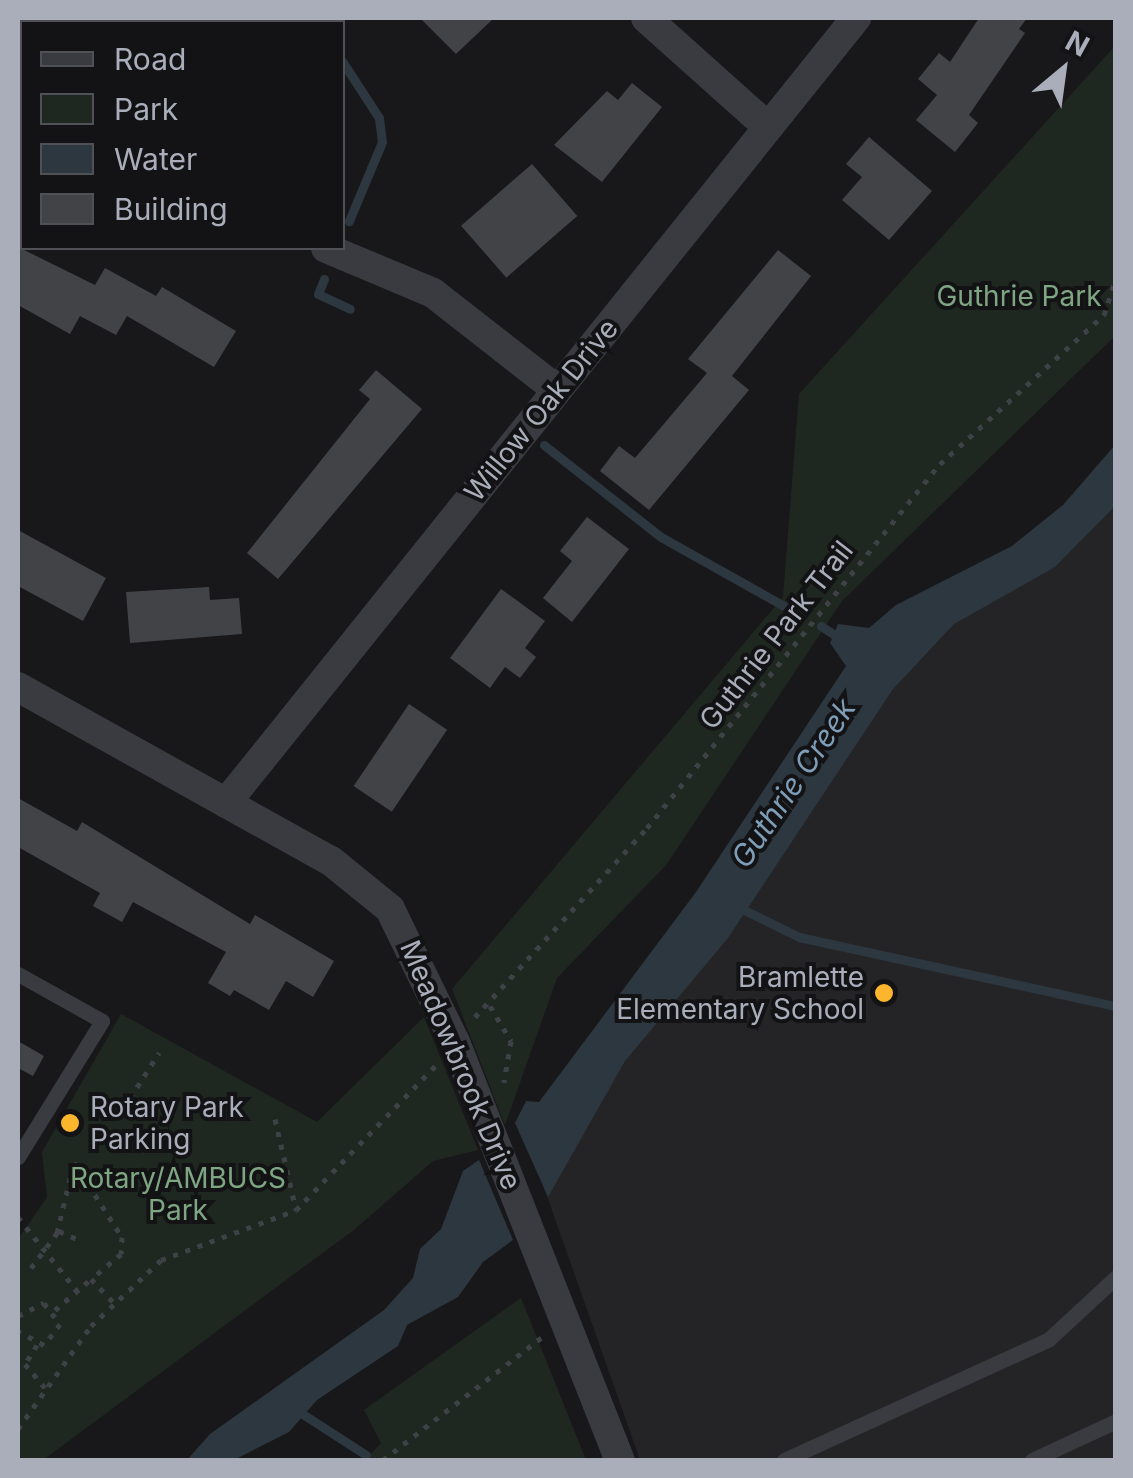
<!DOCTYPE html>
<style>
body{margin:0}
#map{position:relative;width:1133px;height:1478px;overflow:hidden;background:#18181a;font-family:Inter,sans-serif}
div>[style]{position:absolute}
.built>*{inset:0;background:#242427}
.green>*{inset:0;background:#1f2820}
.water>*{inset:0;background:#2d373f}
.stream>*{height:9px;margin:-4.5px;padding:0 4.5px;transform-origin:4.5px;border-radius:4.5px;background:#2d373f}
.building>*{inset:0;background:#424347;transform-origin:0 0}
.path>*{height:5px;margin-top:-2.5px;transform-origin:0;background:repeating-linear-gradient(90deg,#3e4146 0 5px,transparent 0 13px)}
.service>*{height:15px;margin:-7.5px;padding:0 7.5px;transform-origin:7.5px;border-radius:7.5px;background:#3a3b41}
.minor>*{height:30px;margin:-15px;padding:0 15px;transform-origin:15px;border-radius:15px;background:#3a3b41}
.dots>*{width:28px;height:28px;translate:-50% -50%;box-sizing:border-box;border:5px solid #131315;border-radius:50%}
span{translate:-50% -50%;white-space:nowrap;text-align:center;line-height:1.15;-webkit-text-stroke:8px #131315;paint-order:stroke}
.park-label{font-size:28px;color:#7fa682}
.street-label{font-size:28px;color:#a9aeba}
.poi-label{font-size:28px;color:#a9aeba}
.right{translate:-100% -50%;text-align:right}
.left{translate:0 -50%;text-align:left}
.water-label{font-size:30px;color:#7e9db7;font-style:italic}
.frame{position:absolute;inset:0;border:20px solid #a9aeba;pointer-events:none}
.legend{position:absolute;left:20px;top:20px;width:325px;height:230px;box-sizing:border-box;background:#131315;border:2px solid #4f5157;margin:0;padding:12px 18px;list-style:none;font-size:30px;color:#a9aeba}
.legend li{display:flex;align-items:center;gap:20px;height:50px}
.legend b{width:50px;border:2px solid #4f5157}
.north{position:absolute;left:1013px;top:20px;width:100px;height:100px;-webkit-text-stroke:8px #131315;paint-order:stroke;rotate:29deg;font-size:28px;font-weight:700;line-height:40px;text-align:center;color:#a9aeba}
.north::after{content:'';display:block;margin:auto;width:35px;height:45px;background:#a9aeba;clip-path:polygon(50% 0,100% 100%,50% 72%,0 100%)}
</style>
<div id="map">
<div class="built">
<i style="clip-path:polygon(1115px 488px,1115px 1460px,640px 1460px,535px 1162px,839px 719px)"></i>
</div>
<div class="green">
<i style="clip-path:polygon(1115px 46px,1115px 336px,842px 601px,667px 864px,557px 978px,505px 1125px,452px 989px,783px 597px,799px 394px)"></i>
<i style="clip-path:polygon(121px 1014px,317px 1122px,424px 1017px,478px 1150px,433px 1161px,355px 1229px,43px 1460px,18px 1460px,18px 1239px,47px 1197px,42px 1152px)"></i>
<i style="clip-path:polygon(521px 1298px,586px 1460px,365px 1460px,381px 1443px,364px 1410px)"></i>
</div>
<div class="water">
<i style="clip-path:polygon(1115px 445px,1115px 506px,1055px 567px,954px 624px,893px 689px,728px 938px,625px 1061px,548px 1197px,515px 1123px,526px 1101px,539px 1102px,696px 892px,846px 666px,830px 643px,838px 624px,869px 628px,896px 605px,1012px 546px,1063px 505px)"></i>
<i style="clip-path:polygon(479px 1160px,513px 1240px,483px 1262px,458px 1297px,407px 1325px,398px 1346px,317px 1400px,289px 1432px,234px 1460px,187px 1460px,210px 1434px,384px 1310px,413px 1278px,420px 1249px,441px 1229px,463px 1171px)"></i>
</div>
<div class="stream">
<i style="left:313px;top:18px;width:5px;rotate:53deg"></i>
<i style="left:342px;top:61px;width:68px;rotate:57deg"></i>
<i style="left:379px;top:118px;width:24px;rotate:83deg"></i>
<i style="left:382px;top:142px;width:86px;rotate:112.7deg"></i>
<i style="left:324px;top:279px;width:16px;rotate:112deg"></i>
<i style="left:318px;top:294px;width:35px;rotate:25deg"></i>
<i style="left:544px;top:445px;width:149px;rotate:38.2deg"></i>
<i style="left:661px;top:537px;width:157px;rotate:29.3deg"></i>
<i style="left:821px;top:626px;width:27px;rotate:33deg"></i>
<i style="left:738px;top:907px;width:68px;rotate:26.2deg"></i>
<i style="left:799px;top:937px;width:324px;rotate:12.3deg"></i>
<i style="left:298px;top:1411px;width:81px;rotate:32.9deg"></i>
</div>
<div class="building">
<i style="clip-path:polygon(420px 18px,494px 18px,456px 54px)"></i>
<i style="clip-path:polygon(979px 18px,1027px 18px,1019px 29px,1025px 33px,969px 115px,978px 123px,955px 152px,916px 120px,937px 95px,918px 79px,939px 53px,950px 62px)"></i>
<i style="clip-path:polygon(632px 83px,662px 107px,602px 182px,554px 145px,607px 91px,618px 100px)"></i>
<i style="clip-path:polygon(869px 137px,932px 191px,889px 240px,842px 200px,862px 177px,846px 164px)"></i>
<i style="left:532px;top:164px;width:69px;height:94px;rotate:49deg"></i>
<i style="clip-path:polygon(18px 247px,95px 285px,105px 268px,156px 296px,162px 287px,236px 331px,214px 367px,127px 316px,116px 335px,80px 316px,70px 334px,18px 305px)"></i>
<i style="clip-path:polygon(778px 250px,811px 276px,732px 376px,749px 390px,649px 510px,600px 471px,619px 446px,635px 458px,707px 373px,688px 359px)"></i>
<i style="clip-path:polygon(376px 370px,422px 409px,278px 579px,247px 553px,370px 399px,359px 390px)"></i>
<i style="clip-path:polygon(587px 517px,629px 549px,572px 622px,543px 598px,572px 561px,560px 551px)"></i>
<i style="clip-path:polygon(18px 530px,106px 578px,83px 621px,18px 586px)"></i>
<i style="clip-path:polygon(209px 587px,210px 600px,239px 598px,242px 634px,130px 643px,126px 592px)"></i>
<i style="clip-path:polygon(501px 589px,545px 621px,525px 648px,536px 657px,520px 678px,505px 667px,490px 688px,450px 658px)"></i>
<i style="left:409px;top:704px;width:46px;height:99px;rotate:34deg"></i>
<i style="clip-path:polygon(18px 798px,77px 831px,82px 822px,250px 924px,255px 915px,334px 961px,313px 997px,286px 981px,269px 1010px,234px 990px,230px 996px,208px 983px,226px 952px,133px 902px,122px 922px,93px 906px,100px 893px,18px 847px)"></i>
<i style="clip-path:polygon(18px 1041px,44px 1056px,33px 1076px,18px 1068px)"></i>
</div>
<div class="path">
<i style="left:490px;top:1006px;width:41px;rotate:59deg"></i>
<i style="left:511px;top:1041px;width:42px;rotate:99.7deg"></i>
<i style="left:475px;top:1017px;width:256px;rotate:-47.7deg"></i>
<i style="left:647px;top:828px;width:467px;rotate:-51.2deg"></i>
<i style="left:940px;top:464px;width:222px;rotate:-42.3deg"></i>
<i style="left:1104px;top:315px;width:39px;rotate:-72deg"></i>
<i style="left:106px;top:1106px;width:25px;rotate:-18deg"></i>
<i style="left:130px;top:1098px;width:54px;rotate:-57.2deg"></i>
<i style="left:275px;top:1119px;width:93px;rotate:77deg"></i>
<i style="left:18px;top:1217px;width:95px;rotate:51.4deg"></i>
<i style="left:59px;top:1231px;width:22px;rotate:24deg"></i>
<i style="left:31px;top:1268px;width:44px;rotate:-53.4deg"></i>
<i style="left:57px;top:1233px;width:73px;rotate:-76.5deg"></i>
<i style="left:74px;top:1162px;width:89px;rotate:57.4deg"></i>
<i style="left:122px;top:1237px;width:17px;rotate:93deg"></i>
<i style="left:121px;top:1254px;width:39px;rotate:140deg"></i>
<i style="left:91px;top:1279px;width:32px;rotate:46deg"></i>
<i style="left:55px;top:1310px;width:48px;rotate:-40.7deg"></i>
<i style="left:18px;top:1316px;width:29px;rotate:-27deg"></i>
<i style="left:44px;top:1303px;width:26px;rotate:53deg"></i>
<i style="left:60px;top:1324px;width:26px;rotate:127deg"></i>
<i style="left:44px;top:1345px;width:30px;rotate:-152deg"></i>
<i style="left:37px;top:1345px;width:22px;rotate:122deg"></i>
<i style="left:25px;top:1364px;width:31px;rotate:50deg"></i>
<i style="left:18px;top:1429px;width:126px;rotate:-54.7deg"></i>
<i style="left:91px;top:1326px;width:96px;rotate:-43.3deg"></i>
<i style="left:161px;top:1260px;width:144px;rotate:-20.3deg"></i>
<i style="left:296px;top:1210px;width:203px;rotate:-46deg"></i>
<i style="left:383px;top:1460px;width:201px;rotate:-37.7deg"></i>
</div>
<div class="service">
<i style="left:18px;top:974px;width:96px;rotate:29.2deg"></i>
<i style="left:102px;top:1021px;width:160px;rotate:121.7deg"></i>
<i style="left:784px;top:1460px;width:291px;rotate:-24.5deg"></i>
<i style="left:1049px;top:1339px;width:91px;rotate:-42.8deg"></i>
<i style="left:1032px;top:1460px;width:93px;rotate:-24.9deg"></i>
</div>
<div class="minor">
<i style="left:646px;top:18px;width:164px;rotate:41.8deg"></i>
<i style="left:18px;top:142px;width:4px;rotate:27deg"></i>
<i style="left:326px;top:248px;width:116px;rotate:22.8deg"></i>
<i style="left:433px;top:293px;width:157px;rotate:38deg"></i>
<i style="left:18px;top:687px;width:358px;rotate:29.1deg"></i>
<i style="left:331px;top:861px;width:76px;rotate:39.1deg"></i>
<i style="left:390px;top:909px;width:148px;rotate:64deg"></i>
<i style="left:455px;top:1042px;width:449px;rotate:68.5deg"></i>
<i style="left:226px;top:803px;width:1007px;rotate:-51.25deg"></i>
</div>
<div class="dots">
<i style="left:884px;top:993px;background:#fcb62d"></i>
<i style="left:70px;top:1123px;background:#fcb62d"></i>
</div>
<div class="park-label">
<span style="left:1019px;top:296px">Guthrie Park</span>
<span style="left:178px;top:1194px">Rotary/AMBUCS<br>Park</span>
</div>
<div class="street-label">
<span style="left:541px;top:410px;rotate:-51deg">Willow Oak Drive</span>
<span style="left:776px;top:635px;rotate:-52deg">Guthrie Park Trail</span>
<span style="left:461px;top:1065px;rotate:67deg">Meadowbrook Drive</span>
</div>
<div class="poi-label">
<span class="right" style="left:864px;top:993px">Bramlette<br>Elementary School</span>
<span class="left" style="left:90px;top:1123px">Rotary Park<br>Parking</span>
</div>
<div class="water-label">
<span style="left:793px;top:783px;rotate:-56deg">Guthrie Creek</span>
</div>
<div class="frame"></div>
<ul class="legend">
<li><b style="height:12px;background:#3a3b41"></b>Road</li>
<li><b style="height:28px;background:#1f2820"></b>Park</li>
<li><b style="height:28px;background:#2d373f"></b>Water</li>
<li><b style="height:28px;background:#424347"></b>Building</li>
</ul>
<div class="north">N</div>
</div>
